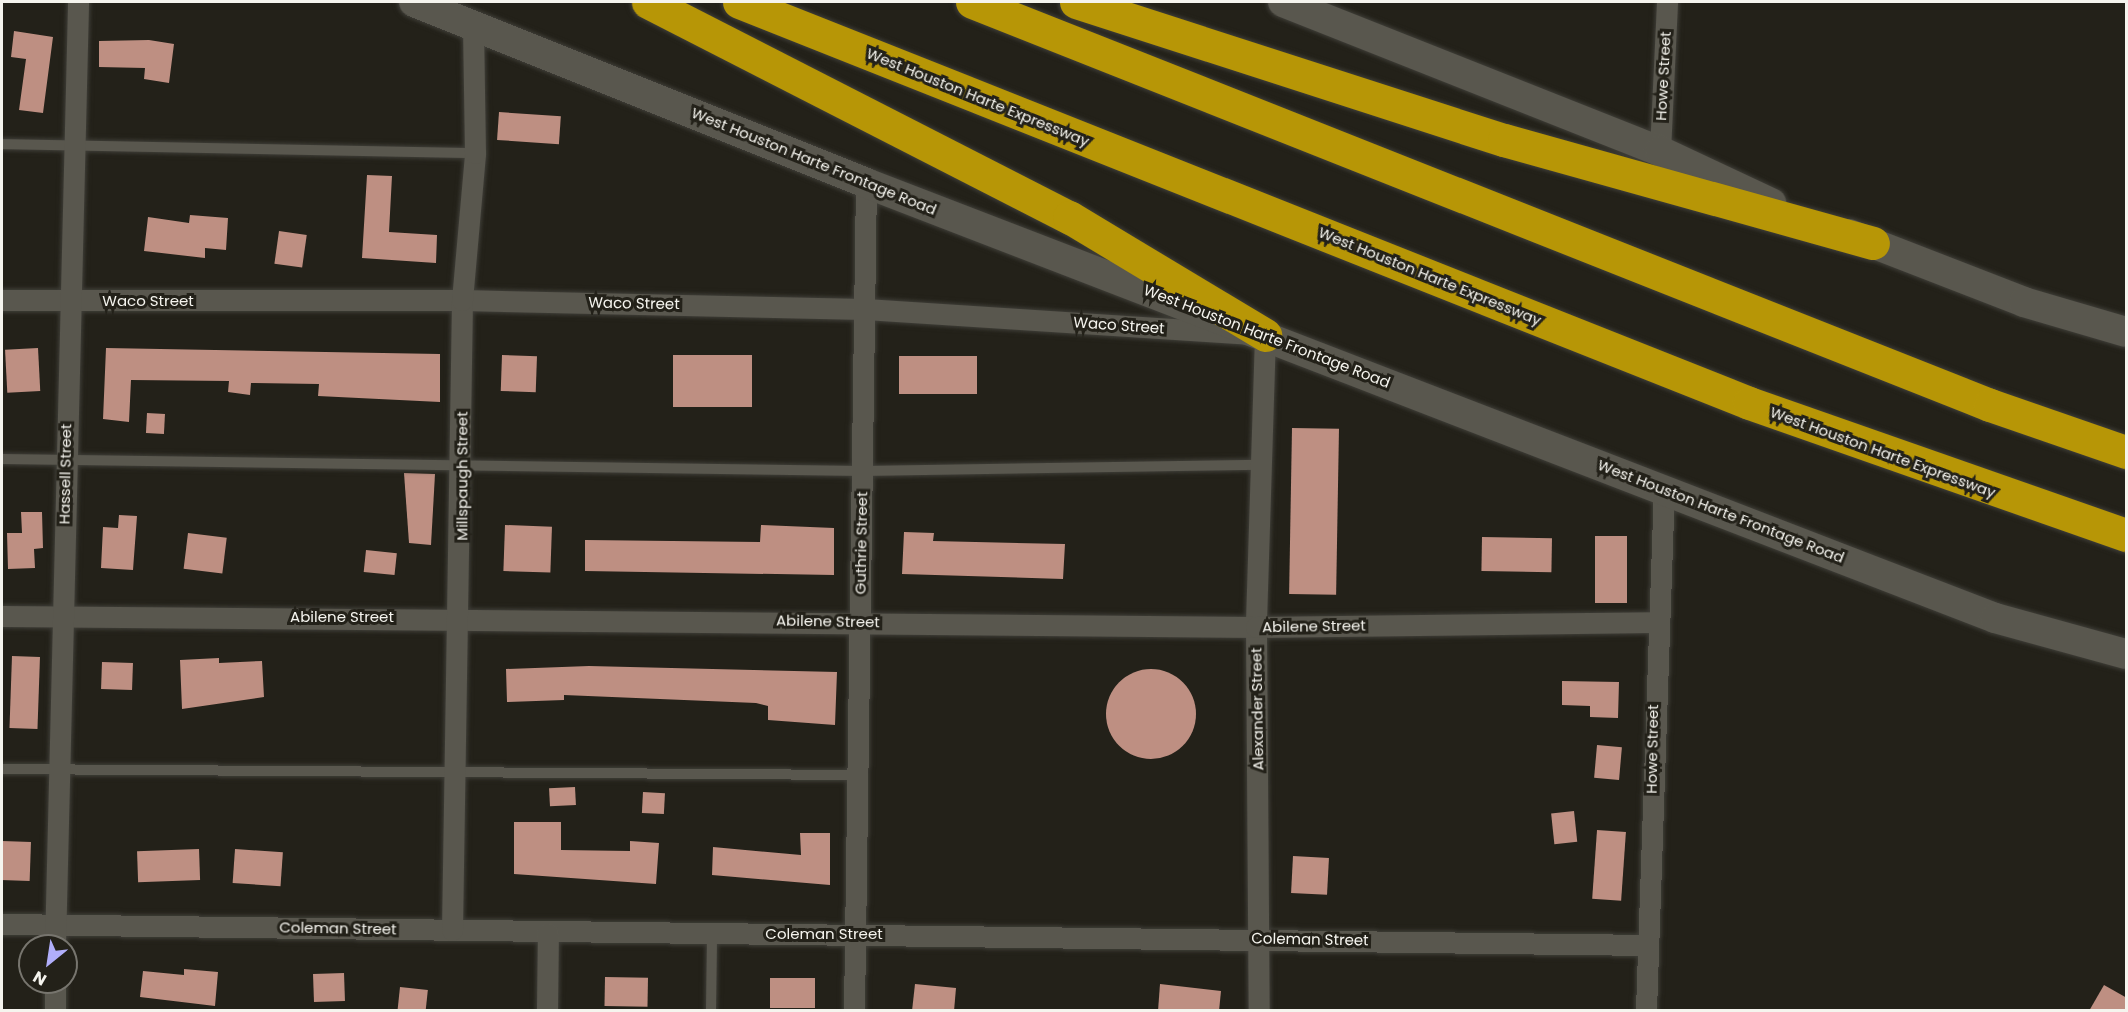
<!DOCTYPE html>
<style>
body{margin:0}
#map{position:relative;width:2128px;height:1012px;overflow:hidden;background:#232119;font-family:Poppins,sans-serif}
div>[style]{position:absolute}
.building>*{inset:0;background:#be8f82;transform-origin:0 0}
.round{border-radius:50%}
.roads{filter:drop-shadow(0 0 2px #3f3e38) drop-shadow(0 0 2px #3f3e38)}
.lane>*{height:10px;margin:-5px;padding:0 5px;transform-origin:5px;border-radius:5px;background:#59574e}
.street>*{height:21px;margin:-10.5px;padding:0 10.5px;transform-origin:10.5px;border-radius:10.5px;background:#59574e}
.secondary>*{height:30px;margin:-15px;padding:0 15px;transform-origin:15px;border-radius:15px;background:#59574e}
.highway>*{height:33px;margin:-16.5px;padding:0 16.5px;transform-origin:16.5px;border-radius:16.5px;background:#b79606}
span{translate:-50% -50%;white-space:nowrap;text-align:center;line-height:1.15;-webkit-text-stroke:6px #232119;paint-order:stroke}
.street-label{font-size:15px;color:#f5f4ee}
.frame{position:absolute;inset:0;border:3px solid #f5f4ee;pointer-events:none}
.north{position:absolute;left:18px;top:934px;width:60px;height:60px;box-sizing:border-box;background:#232119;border:2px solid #77756e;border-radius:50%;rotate:210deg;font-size:16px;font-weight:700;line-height:24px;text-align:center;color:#f5f4ee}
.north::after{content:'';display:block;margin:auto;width:21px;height:27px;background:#b0aefa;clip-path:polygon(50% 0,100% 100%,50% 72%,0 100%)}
</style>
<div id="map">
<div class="building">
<i style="clip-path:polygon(14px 31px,53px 37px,43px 113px,19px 110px,26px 59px,11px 57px)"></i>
<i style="clip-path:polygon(149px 40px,174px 44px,169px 83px,144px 79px,145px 68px,99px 67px,99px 41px)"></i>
<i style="left:499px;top:112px;width:62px;height:28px;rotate:4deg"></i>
<i style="clip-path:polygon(367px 175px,392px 176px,389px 232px,437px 235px,436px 263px,362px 258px)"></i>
<i style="clip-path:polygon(190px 215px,228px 218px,226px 250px,205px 248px,205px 258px,144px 251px,148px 217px,189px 223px)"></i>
<i style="left:279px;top:231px;width:28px;height:33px;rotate:8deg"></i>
<i style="left:38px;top:348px;width:43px;height:33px;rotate:87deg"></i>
<i style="clip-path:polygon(106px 348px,440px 354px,440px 402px,318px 396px,319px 384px,251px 383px,250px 395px,228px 392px,229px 381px,131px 380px,129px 422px,103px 419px)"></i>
<i style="left:502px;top:355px;width:35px;height:36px;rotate:2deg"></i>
<i style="left:673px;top:355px;width:79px;height:52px"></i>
<i style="left:899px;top:356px;width:78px;height:38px"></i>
<i style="left:147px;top:413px;width:18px;height:20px;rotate:3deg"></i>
<i style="left:1292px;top:428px;width:47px;height:166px;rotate:1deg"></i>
<i style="clip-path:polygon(404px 473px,435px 474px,431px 545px,409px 543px)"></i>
<i style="clip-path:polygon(21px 512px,42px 512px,43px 548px,34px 549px,35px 568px,8px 569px,7px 533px,22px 533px)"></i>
<i style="clip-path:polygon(119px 515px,137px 516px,133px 570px,101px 568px,103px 527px,118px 528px)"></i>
<i style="left:505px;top:525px;width:47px;height:46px;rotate:2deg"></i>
<i style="clip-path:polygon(761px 525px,834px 528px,834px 575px,585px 571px,585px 540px,760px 542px)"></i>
<i style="clip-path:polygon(904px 532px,934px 533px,933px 541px,1065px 544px,1063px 579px,902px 574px)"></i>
<i style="left:188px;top:533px;width:39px;height:36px;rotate:7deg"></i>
<i style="left:1595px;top:536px;width:32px;height:67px"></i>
<i style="left:1482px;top:537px;width:70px;height:34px;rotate:1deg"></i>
<i style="left:366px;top:550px;width:31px;height:22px;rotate:6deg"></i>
<i style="left:12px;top:656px;width:28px;height:72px;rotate:2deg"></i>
<i style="clip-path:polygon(219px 658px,219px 663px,262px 661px,264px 697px,182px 709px,180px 660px)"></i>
<i style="left:102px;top:662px;width:31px;height:27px;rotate:2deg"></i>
<i style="clip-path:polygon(589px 666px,837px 672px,835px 725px,768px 720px,768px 706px,756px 703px,564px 695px,564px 700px,507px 702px,506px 669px)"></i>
<i class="round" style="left:1106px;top:669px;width:90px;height:90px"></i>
<i style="clip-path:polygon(1562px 681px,1619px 682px,1618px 718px,1590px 717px,1590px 706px,1562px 705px)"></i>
<i style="left:1597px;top:745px;width:25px;height:33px;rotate:5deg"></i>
<i style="left:575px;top:787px;width:18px;height:26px;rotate:87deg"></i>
<i style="left:643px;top:792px;width:22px;height:21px;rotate:3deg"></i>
<i style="left:1574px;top:811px;width:31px;height:23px;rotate:84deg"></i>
<i style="clip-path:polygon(514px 822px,561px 822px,561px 850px,630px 851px,630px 841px,659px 843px,656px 884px,514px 874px)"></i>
<i style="left:1597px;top:830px;width:29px;height:69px;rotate:4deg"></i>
<i style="clip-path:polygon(800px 833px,830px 833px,830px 885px,712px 875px,713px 847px,801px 855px)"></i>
<i style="left:2px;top:841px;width:29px;height:39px;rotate:2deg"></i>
<i style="left:199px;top:849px;width:31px;height:62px;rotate:88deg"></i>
<i style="left:235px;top:849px;width:48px;height:34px;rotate:4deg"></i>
<i style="left:1293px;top:856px;width:36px;height:37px;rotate:3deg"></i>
<i style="clip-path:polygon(184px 969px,218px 972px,215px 1006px,140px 997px,143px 971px,184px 975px)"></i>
<i style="left:344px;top:973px;width:28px;height:31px;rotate:88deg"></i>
<i style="left:605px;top:977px;width:43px;height:29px;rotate:1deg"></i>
<i style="left:770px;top:978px;width:45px;height:30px"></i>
<i style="clip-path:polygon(915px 984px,956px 988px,954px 1011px,912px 1011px)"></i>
<i style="clip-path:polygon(1160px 984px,1221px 991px,1219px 1011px,1158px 1011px)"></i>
<i style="clip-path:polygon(2104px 985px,2127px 998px,2127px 1011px,2089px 1011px)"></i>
<i style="left:400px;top:987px;width:28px;height:23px;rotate:6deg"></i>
</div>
<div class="roads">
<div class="lane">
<i style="left:2px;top:144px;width:473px;rotate:1.1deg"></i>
<i style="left:2px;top:459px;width:860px;rotate:0.8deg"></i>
<i style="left:862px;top:471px;width:399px;rotate:-0.9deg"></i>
<i style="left:2px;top:769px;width:856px;rotate:0.4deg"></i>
<i style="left:711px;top:1010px;width:76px;rotate:-89.2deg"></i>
</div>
<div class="street">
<i style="left:1660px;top:151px;width:149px;rotate:-87.3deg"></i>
<i style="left:2px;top:300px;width:460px"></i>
<i style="left:462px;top:300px;width:402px;rotate:1.3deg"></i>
<i style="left:864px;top:309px;width:402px;rotate:3.7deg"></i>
<i style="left:1265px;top:335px;width:292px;rotate:91.8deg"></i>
<i style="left:1256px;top:627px;width:383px;rotate:89.6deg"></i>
<i style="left:2px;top:616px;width:1254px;rotate:0.5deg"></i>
<i style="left:1256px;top:627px;width:399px;rotate:-0.7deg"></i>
<i style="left:2px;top:924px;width:1645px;rotate:0.73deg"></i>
<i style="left:452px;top:930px;width:630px;rotate:-89.09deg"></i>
<i style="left:462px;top:300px;width:148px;rotate:-84.9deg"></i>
<i style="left:475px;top:153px;width:131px;rotate:-90.9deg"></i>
<i style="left:55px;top:946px;width:944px;rotate:-88.6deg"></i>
<i style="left:55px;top:982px;width:28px;rotate:90deg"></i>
<i style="left:547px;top:1010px;width:77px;rotate:-89.3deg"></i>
<i style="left:854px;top:1010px;width:827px;rotate:-89.17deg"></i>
<i style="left:1646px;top:1010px;width:522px;rotate:-88.03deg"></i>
</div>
<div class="secondary">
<i style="left:414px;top:2px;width:487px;rotate:21.8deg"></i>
<i style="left:866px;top:183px;width:1210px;rotate:21.07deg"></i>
<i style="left:1995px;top:618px;width:136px;rotate:15.4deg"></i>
<i style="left:1283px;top:2px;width:405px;rotate:21.6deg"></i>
<i style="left:1660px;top:151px;width:123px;rotate:25.1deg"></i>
<i style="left:1849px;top:234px;width:188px;rotate:21.2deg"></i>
<i style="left:2024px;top:302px;width:106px;rotate:16.4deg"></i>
</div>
<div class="highway">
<i style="left:648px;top:2px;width:473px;rotate:27.1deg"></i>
<i style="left:1069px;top:217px;width:229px;rotate:31deg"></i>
<i style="left:739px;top:2px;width:1087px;rotate:21.65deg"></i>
<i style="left:1749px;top:403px;width:399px;rotate:19.3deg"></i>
<i style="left:972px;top:2px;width:1095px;rotate:21.6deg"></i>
<i style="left:1990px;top:405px;width:144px;rotate:19.1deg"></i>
<i style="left:1076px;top:2px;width:450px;rotate:17.9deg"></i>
<i style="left:1504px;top:140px;width:383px;rotate:15.6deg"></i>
</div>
</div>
<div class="street-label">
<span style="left:1663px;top:76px;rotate:-87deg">Howe Street</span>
<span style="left:978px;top:97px;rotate:22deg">West Houston Harte Expressway</span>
<span style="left:814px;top:161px;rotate:22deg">West Houston Harte Frontage Road</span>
<span style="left:1430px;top:276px;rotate:22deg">West Houston Harte Expressway</span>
<span style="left:148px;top:301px">Waco Street</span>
<span style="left:634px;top:303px;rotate:1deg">Waco Street</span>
<span style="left:1119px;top:325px;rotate:4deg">Waco Street</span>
<span style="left:1267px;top:336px;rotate:21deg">West Houston Harte Frontage Road</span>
<span style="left:1883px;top:452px;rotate:20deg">West Houston Harte Expressway</span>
<span style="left:65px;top:474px;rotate:-89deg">Hassell Street</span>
<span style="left:462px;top:476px;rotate:-90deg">Millspaugh Street</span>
<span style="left:1721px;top:511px;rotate:21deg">West Houston Harte Frontage Road</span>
<span style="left:861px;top:543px;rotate:-89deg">Guthrie Street</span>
<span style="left:342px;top:617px">Abilene Street</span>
<span style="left:828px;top:621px;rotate:1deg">Abilene Street</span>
<span style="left:1314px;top:626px;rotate:-1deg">Abilene Street</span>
<span style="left:1257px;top:709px;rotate:-91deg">Alexander Street</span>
<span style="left:1652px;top:749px;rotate:-89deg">Howe Street</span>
<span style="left:338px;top:928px;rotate:1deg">Coleman Street</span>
<span style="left:824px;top:934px">Coleman Street</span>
<span style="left:1310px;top:939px;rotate:1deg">Coleman Street</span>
</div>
<div class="frame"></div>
<div class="north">N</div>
</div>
